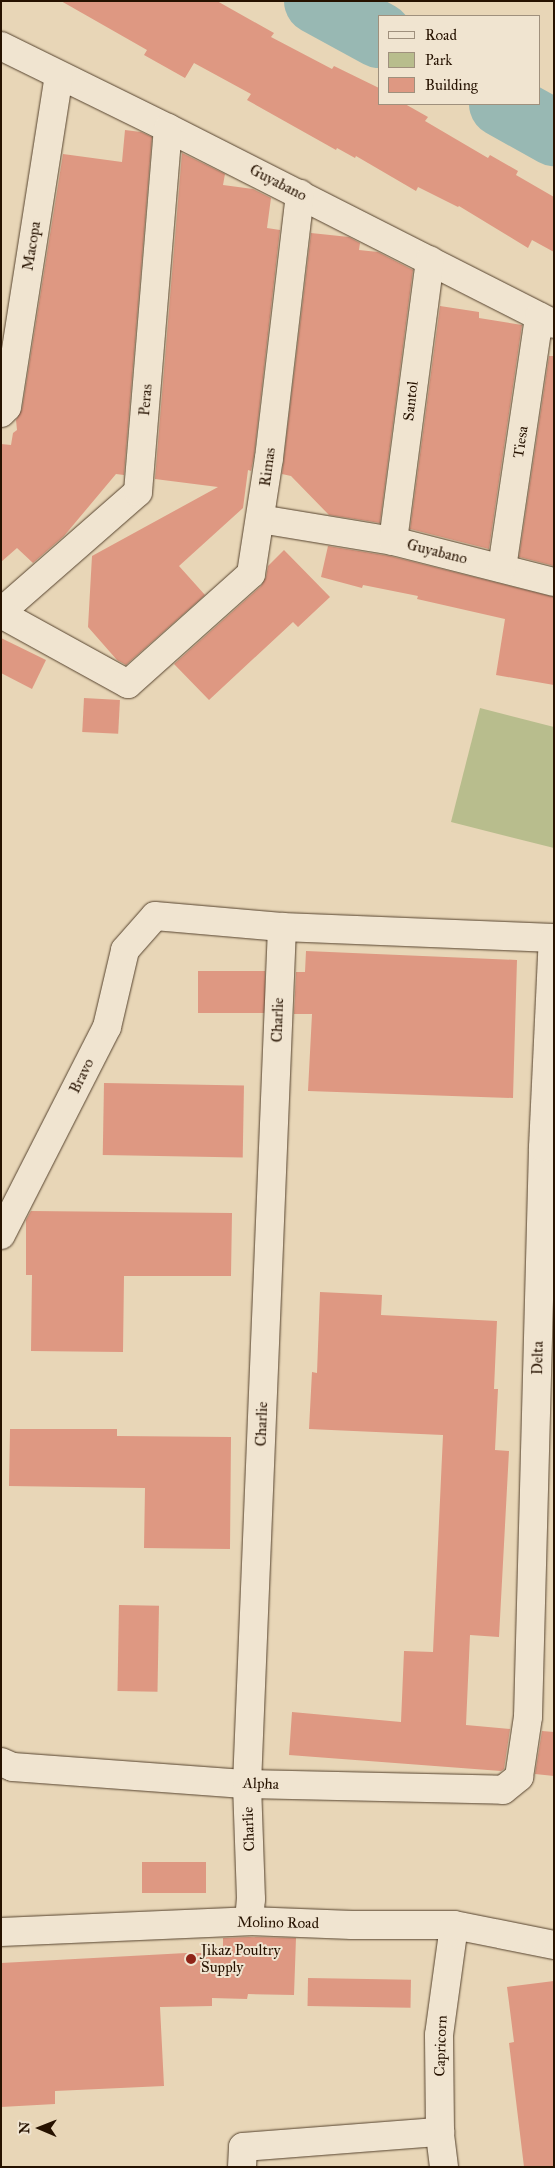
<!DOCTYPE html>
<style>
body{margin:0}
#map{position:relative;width:555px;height:2168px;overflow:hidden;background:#e8d6b7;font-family:"IM FELL Great Primer",serif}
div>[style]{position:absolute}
.green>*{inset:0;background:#b8bd8d}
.river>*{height:66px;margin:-33px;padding:0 33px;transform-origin:33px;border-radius:33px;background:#98b8b3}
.building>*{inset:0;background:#de9882;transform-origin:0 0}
.roads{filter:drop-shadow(0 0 1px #56432e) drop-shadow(0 0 1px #56432e)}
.street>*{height:28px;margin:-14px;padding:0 14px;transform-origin:14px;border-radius:14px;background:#f0e4d0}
.secondary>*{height:28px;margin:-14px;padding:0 14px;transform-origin:14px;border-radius:14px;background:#f0e4d0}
.dots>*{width:14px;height:14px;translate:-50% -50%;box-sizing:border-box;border:2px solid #f0e4d0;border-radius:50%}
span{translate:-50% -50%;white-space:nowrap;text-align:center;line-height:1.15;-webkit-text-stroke:4px #f0e4d0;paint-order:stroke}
.street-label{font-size:15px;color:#261200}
.poi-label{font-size:15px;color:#261200}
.left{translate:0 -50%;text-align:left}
.frame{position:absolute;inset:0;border:2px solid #261200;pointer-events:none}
.legend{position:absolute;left:378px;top:15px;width:162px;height:90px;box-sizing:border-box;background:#f0e4d0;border:1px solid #9f907d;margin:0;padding:6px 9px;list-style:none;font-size:15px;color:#261200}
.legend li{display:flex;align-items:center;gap:10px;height:25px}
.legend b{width:25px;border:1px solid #9f907d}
.north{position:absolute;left:15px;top:2103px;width:50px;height:50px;-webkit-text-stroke:4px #f0e4d0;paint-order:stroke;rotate:271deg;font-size:14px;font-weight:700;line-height:20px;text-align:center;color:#261200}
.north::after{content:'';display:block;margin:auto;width:18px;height:22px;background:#261200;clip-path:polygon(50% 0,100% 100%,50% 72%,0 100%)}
</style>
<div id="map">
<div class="green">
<i style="clip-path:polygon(480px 708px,554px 727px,554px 848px,451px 822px)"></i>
</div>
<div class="river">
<i style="left:317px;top:1px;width:71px;rotate:28.7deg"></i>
<i style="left:502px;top:104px;width:60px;rotate:29.1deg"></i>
</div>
<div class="building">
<i style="clip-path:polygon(61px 1px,217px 1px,274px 33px,271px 37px,332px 69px,334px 66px,379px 88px,379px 104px,405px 104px,428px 117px,425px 121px,488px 158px,490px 155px,518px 171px,516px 175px,554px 197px,554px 252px,532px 240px,528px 248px,459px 206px,458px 207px,418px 187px,416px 191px,356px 156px,355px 158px,337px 148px,336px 150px,247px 100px,251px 94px,194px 63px,185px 78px,144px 55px,147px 50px)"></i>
<i style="clip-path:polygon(125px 130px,141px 132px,152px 137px,124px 475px,116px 474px,64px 536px,33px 563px,17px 548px,1px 562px,1px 444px,11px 445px,13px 433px,17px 430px,16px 420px,22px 409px,63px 154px,122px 162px)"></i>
<i style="clip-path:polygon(182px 153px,225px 174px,223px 185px,253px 189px,271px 198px,267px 228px,280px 230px,254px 456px,251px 471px,248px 470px,243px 508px,179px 566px,205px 595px,126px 665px,117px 660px,88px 627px,92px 556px,218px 487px,155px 479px)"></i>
<i style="clip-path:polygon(311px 233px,349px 237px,360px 243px,359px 250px,378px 252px,413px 270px,380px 523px,329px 515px,291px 476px,282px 474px)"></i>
<i style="clip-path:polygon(440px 306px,479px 312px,479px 318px,522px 325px,489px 549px,410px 529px)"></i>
<i style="clip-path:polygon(549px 356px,554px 356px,554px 566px,519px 557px)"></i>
<i style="clip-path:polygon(328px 546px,390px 556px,554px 597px,554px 685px,496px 675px,505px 619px,417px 599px,418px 596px,363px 585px,362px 588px,321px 577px)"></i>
<i style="clip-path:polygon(284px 550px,330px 597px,298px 627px,293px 622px,209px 700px,174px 664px,261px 586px,266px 577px,268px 566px)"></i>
<i style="clip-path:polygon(1px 638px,46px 660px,32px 689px,1px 673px)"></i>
<i style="left:84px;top:698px;width:36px;height:34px;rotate:3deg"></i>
<i style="clip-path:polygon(306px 951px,517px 960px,513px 1098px,308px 1091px,312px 1014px,294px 1014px,296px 972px,305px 972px)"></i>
<i style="left:198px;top:971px;width:67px;height:42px"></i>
<i style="left:104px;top:1083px;width:140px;height:72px;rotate:1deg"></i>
<i style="clip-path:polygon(31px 1211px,232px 1213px,231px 1276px,124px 1276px,123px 1352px,31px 1351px,32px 1275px,26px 1275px,26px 1220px)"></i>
<i style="clip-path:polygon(320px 1292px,382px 1295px,381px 1315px,497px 1321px,494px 1389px,498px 1389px,495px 1450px,509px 1451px,499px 1637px,470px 1635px,466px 1725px,510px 1729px,504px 1769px,501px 1771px,289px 1755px,292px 1712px,401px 1722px,404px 1651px,433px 1652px,443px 1435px,309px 1429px,312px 1372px,317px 1373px)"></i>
<i style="clip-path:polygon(10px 1429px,117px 1429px,117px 1436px,231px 1437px,230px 1549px,144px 1548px,145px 1488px,9px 1486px)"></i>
<i style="left:119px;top:1605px;width:40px;height:86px;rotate:1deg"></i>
<i style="clip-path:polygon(542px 1731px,554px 1732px,554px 1776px,535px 1774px)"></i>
<i style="left:206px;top:1862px;width:31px;height:64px;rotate:90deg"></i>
<i style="clip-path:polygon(249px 1937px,296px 1938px,294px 1995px,248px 1994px,247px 1999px,212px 1998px,212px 2006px,160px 2007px,164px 2086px,55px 2091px,55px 2104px,1px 2107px,1px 1963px,186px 1953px,223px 1953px,223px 1938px)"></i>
<i style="left:308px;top:1978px;width:103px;height:28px;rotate:1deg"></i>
<i style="clip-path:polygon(554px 1981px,554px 2167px,524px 2167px,509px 2043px,514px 2042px,507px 1987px)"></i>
</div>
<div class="roads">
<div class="street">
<i style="left:1px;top:46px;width:186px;rotate:26.2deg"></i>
<i style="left:168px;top:128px;width:433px;rotate:26.9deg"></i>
<i style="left:1px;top:413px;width:8px;rotate:-45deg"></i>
<i style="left:7px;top:407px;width:335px;rotate:-81.1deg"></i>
<i style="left:260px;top:519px;width:135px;rotate:9.4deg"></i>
<i style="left:393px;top:541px;width:166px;rotate:14.3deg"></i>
<i style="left:393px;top:541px;width:283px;rotate:-82.5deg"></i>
<i style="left:502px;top:568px;width:254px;rotate:-81.6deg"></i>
<i style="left:1px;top:612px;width:182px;rotate:-41.2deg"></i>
<i style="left:138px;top:492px;width:365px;rotate:-85.3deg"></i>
<i style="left:1px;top:614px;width:145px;rotate:28.9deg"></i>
<i style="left:128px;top:684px;width:165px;rotate:-41.8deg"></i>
<i style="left:251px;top:574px;width:117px;rotate:-81.2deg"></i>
<i style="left:269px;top:458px;width:266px;rotate:-83.3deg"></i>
<i style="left:1px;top:1235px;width:233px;rotate:-63deg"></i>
<i style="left:107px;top:1027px;width:79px;rotate:-76.8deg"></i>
<i style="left:125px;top:950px;width:45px;rotate:-48.6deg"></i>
<i style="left:155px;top:916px;width:127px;rotate:5deg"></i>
<i style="left:282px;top:927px;width:272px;rotate:2.3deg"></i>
<i style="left:1px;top:1762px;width:13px;rotate:23deg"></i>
<i style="left:13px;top:1767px;width:235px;rotate:4.2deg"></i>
<i style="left:247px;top:1784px;width:256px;rotate:1.3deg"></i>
<i style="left:503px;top:1790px;width:21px;rotate:-39deg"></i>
<i style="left:519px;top:1777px;width:61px;rotate:-81.5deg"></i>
<i style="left:528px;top:1717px;width:570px;rotate:-88.49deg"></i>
<i style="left:543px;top:1147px;width:209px;rotate:-87.3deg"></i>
<i style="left:249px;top:1921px;width:22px;rotate:-85deg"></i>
<i style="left:251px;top:1899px;width:115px;rotate:-92deg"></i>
<i style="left:247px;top:1784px;width:858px;rotate:-87.66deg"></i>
<i style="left:242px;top:2167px;width:20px;rotate:-87deg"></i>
<i style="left:243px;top:2147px;width:198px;rotate:-4.4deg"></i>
<i style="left:444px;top:2167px;width:35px;rotate:-97deg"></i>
<i style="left:440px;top:2132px;width:97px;rotate:-90.6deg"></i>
<i style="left:439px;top:2035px;width:111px;rotate:-82.2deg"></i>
</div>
<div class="secondary">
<i style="left:1px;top:1932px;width:248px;rotate:-2.5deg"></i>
<i style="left:249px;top:1921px;width:103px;rotate:2.2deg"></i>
<i style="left:352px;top:1925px;width:102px"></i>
<i style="left:454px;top:1925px;width:102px;rotate:11.3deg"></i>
</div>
</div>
<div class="dots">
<i style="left:191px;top:1959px;background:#8f2418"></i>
</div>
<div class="street-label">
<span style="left:278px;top:183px;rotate:27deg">Guyabano</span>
<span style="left:32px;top:246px;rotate:-81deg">Macopa</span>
<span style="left:146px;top:400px;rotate:-85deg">Peras</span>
<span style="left:411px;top:401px;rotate:-83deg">Santol</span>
<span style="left:521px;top:442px;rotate:-81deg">Tiesa</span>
<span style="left:268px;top:467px;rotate:-82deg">Rimas</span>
<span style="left:437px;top:552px;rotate:14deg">Guyabano</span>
<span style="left:278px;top:1020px;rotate:-88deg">Charlie</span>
<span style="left:82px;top:1076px;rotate:-64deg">Bravo</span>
<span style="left:538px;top:1358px;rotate:-89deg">Delta</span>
<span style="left:262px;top:1424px;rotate:-88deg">Charlie</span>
<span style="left:261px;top:1784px;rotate:2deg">Alpha</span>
<span style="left:249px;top:1829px;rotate:-92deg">Charlie</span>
<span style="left:278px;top:1923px;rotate:1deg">Molino Road</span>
<span style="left:441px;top:2046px;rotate:-88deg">Capricorn</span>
</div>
<div class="poi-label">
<span class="left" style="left:201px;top:1959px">Jikaz Poultry<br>Supply</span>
</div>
<div class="frame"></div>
<ul class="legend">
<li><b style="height:6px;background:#f0e4d0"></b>Road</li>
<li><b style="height:14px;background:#b8bd8d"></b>Park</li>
<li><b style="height:14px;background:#de9882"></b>Building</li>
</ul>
<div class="north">N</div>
</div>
